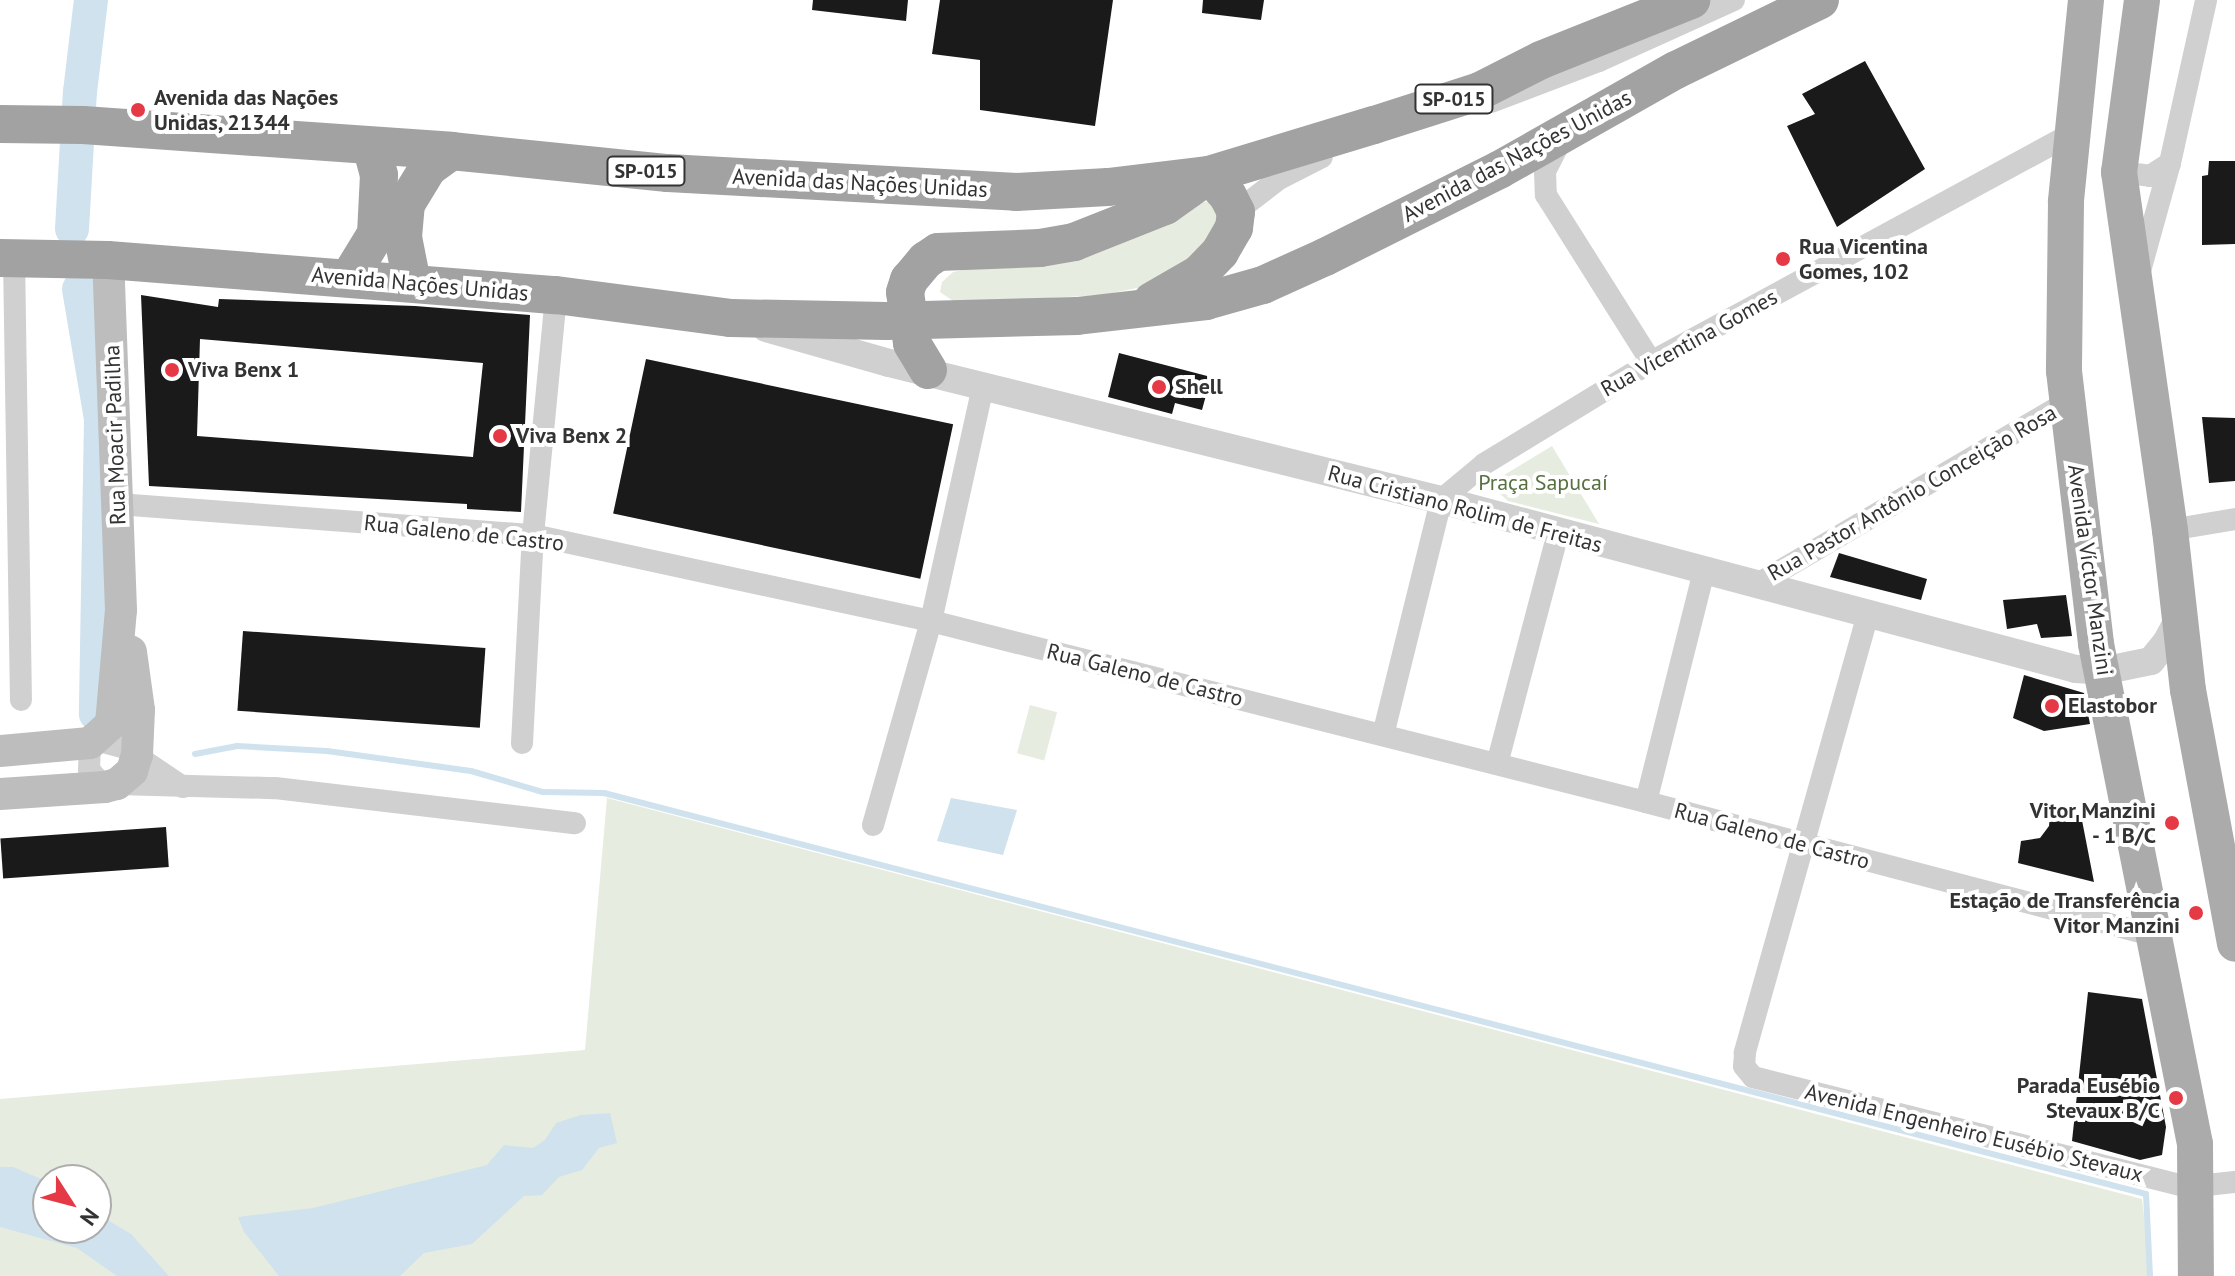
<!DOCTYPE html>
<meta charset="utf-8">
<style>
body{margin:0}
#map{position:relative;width:2235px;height:1276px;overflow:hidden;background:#fff;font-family:"PT Sans",sans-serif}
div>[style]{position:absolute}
.green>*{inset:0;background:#e6ecdf;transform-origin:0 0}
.water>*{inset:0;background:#cfe2ee}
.stream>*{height:6px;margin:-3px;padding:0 3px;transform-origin:3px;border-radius:3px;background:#cfe2ee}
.river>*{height:34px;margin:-17px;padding:0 17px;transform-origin:17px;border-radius:17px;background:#cfe2ee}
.building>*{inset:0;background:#1a1a1a;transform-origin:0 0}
.minor>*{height:22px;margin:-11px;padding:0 11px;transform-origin:11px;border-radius:11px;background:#d0d0d0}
.tertiary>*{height:28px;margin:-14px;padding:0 14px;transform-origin:14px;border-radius:14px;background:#d0d0d0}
.secondary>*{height:32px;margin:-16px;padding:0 16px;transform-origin:16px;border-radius:16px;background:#bdbdbd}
.primary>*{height:36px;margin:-18px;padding:0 18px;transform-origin:18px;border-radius:18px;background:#ababab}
.trunk>*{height:38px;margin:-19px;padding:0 19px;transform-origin:19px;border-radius:19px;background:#a2a2a2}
.dots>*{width:22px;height:22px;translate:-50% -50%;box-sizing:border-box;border:4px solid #fff;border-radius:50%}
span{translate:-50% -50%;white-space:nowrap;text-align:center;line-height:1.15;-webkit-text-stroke:8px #fff;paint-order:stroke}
.shield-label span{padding:2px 6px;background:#fff;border:2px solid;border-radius:6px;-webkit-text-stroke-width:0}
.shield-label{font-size:20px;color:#333;font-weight:700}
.poi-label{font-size:22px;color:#333;font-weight:700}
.left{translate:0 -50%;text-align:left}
.right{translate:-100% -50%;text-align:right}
.street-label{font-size:22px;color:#333}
.park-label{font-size:22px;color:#56703f}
.north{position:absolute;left:32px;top:1164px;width:80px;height:80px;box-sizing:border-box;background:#fff;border:2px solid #adadad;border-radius:50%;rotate:126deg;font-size:22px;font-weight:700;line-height:32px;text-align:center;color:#333}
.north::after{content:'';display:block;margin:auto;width:28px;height:36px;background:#e63946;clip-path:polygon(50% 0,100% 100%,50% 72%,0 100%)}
</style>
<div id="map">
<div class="green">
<i style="clip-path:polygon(1204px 202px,1211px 202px,1221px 211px,1208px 250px,1152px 285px,1102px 295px,956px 303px,940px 292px,942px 282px,953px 272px,1128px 236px)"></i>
<i style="clip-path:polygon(1552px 446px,1599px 524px,1508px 501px,1497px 491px,1499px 478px)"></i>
<i style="left:1030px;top:705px;width:28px;height:50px;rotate:15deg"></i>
<i style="clip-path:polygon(evenodd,607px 798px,2142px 1199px,2151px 1276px,0 1276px,0 1099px,585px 1050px,607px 798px,48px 1180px,96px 1180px,96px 1228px,48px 1228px,48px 1180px)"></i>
</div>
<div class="water">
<i style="clip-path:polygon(951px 798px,1017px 810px,1003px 855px,937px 841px)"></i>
<i style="clip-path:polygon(610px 1113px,617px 1143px,599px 1148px,582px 1170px,559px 1177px,542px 1195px,524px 1196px,472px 1244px,424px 1253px,400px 1276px,279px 1276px,244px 1232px,238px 1217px,313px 1208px,487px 1165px,504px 1145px,533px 1148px,545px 1140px,556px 1123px,581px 1115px)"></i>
<i style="clip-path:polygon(0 1167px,13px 1167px,48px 1182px,48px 1228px,96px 1228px,96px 1213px,131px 1234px,169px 1276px,117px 1276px,77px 1248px,0 1227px)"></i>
</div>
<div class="stream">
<i style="left:195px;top:754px;width:43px;rotate:-10.8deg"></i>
<i style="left:237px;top:746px;width:90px;rotate:3.2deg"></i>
<i style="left:327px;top:751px;width:145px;rotate:7.9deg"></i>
<i style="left:471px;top:771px;width:75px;rotate:16.3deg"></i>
<i style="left:543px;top:792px;width:61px;rotate:0.9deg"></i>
<i style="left:604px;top:793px;width:1593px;rotate:14.58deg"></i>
<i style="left:2146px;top:1194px;width:82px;rotate:87.2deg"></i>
</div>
<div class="river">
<i style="left:72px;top:229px;width:137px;rotate:-86.7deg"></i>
<i style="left:80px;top:92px;width:93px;rotate:-83.2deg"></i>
<i style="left:79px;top:289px;width:132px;rotate:80.4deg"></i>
<i style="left:101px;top:419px;width:295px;rotate:91deg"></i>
</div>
<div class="building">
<i style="clip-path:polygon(813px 0,908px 0,906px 21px,812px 10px)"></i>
<i style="clip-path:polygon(940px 0,1113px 0,1095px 126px,980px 110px,980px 60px,932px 54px)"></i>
<i style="clip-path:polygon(1203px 0,1264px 0,1261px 20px,1202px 13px)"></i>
<i style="clip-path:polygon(1865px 61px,1925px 169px,1837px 227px,1787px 126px,1815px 114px,1802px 94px)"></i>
<i style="clip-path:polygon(2209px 161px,2235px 161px,2235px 244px,2202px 245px,2202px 176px,2208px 175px)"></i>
<i style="clip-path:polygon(evenodd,141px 295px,218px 307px,219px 299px,415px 306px,530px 315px,521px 512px,467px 509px,467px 504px,149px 486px,141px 295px,200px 339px,483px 363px,473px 457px,197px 436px,200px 339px)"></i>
<i style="clip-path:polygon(1119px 353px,1211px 377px,1202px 410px,1175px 403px,1172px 414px,1108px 397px)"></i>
<i style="left:646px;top:359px;width:314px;height:158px;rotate:12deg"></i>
<i style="clip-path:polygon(2202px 417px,2235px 418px,2235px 481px,2209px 483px)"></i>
<i style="clip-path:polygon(1839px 553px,1927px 579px,1921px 600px,1830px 577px)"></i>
<i style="clip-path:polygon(2066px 595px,2072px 636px,2041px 638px,2037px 624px,2007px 629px,2003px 600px)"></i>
<i style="left:243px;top:631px;width:243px;height:80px;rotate:4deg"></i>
<i style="clip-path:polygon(2024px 675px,2084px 693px,2090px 724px,2044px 731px,2013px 718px)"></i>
<i style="clip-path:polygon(2080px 810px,2094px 882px,2018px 863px,2021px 841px,2040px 838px,2049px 826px,2050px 816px)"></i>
<i style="left:166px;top:827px;width:40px;height:166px;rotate:86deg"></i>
<i style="clip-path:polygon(2088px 992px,2142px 999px,2166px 1127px,2162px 1155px,2140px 1160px,2072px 1141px)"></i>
</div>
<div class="minor">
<i style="left:1491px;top:102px;width:116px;rotate:-20.8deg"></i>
<i style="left:1599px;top:61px;width:148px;rotate:-24.3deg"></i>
<i style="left:1562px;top:138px;width:37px;rotate:117deg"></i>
<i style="left:1545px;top:171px;width:24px;rotate:88deg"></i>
<i style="left:1546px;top:195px;width:197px;rotate:57.8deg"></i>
<i style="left:2119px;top:172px;width:31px;rotate:7deg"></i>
<i style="left:2150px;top:176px;width:24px;rotate:-33deg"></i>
<i style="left:1236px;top:212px;width:54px;rotate:-37.5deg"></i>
<i style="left:1279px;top:179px;width:48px;rotate:-27.1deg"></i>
<i style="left:14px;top:257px;width:443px;rotate:89.1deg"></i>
<i style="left:2140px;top:271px;width:112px;rotate:-74.5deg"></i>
<i style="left:2170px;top:163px;width:167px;rotate:-77.5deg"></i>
<i style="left:118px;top:504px;width:416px;rotate:4.3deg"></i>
<i style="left:533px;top:535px;width:407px;rotate:12.2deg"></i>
<i style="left:931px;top:621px;width:738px;rotate:14.21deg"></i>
<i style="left:1646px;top:802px;width:526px;rotate:14.75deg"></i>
<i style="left:2170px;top:530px;width:66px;rotate:-9.6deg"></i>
<i style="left:1756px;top:585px;width:362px;rotate:-30.5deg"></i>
<i style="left:1868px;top:614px;width:456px;rotate:105.7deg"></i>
<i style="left:1745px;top:1053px;width:13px;rotate:94deg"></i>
<i style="left:1744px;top:1066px;width:14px;rotate:51deg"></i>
<i style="left:1753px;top:1077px;width:449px;rotate:14.2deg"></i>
<i style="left:2188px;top:1187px;width:47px;rotate:-6.1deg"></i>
<i style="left:1383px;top:735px;width:242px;rotate:-76.1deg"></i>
<i style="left:1441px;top:500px;width:56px;rotate:-39.9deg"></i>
<i style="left:1484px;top:464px;width:196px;rotate:-31.4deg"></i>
<i style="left:1651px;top:362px;width:481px;rotate:-28.5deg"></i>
<i style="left:96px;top:740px;width:30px;rotate:15deg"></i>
<i style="left:125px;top:748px;width:70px;rotate:33.9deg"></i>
<i style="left:90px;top:743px;width:27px;rotate:92deg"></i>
<i style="left:89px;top:770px;width:23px;rotate:47deg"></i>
<i style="left:522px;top:743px;width:208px;rotate:-87deg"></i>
<i style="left:533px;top:535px;width:241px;rotate:-84.5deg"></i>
<i style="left:1497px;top:764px;width:239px;rotate:-75.2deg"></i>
<i style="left:117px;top:784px;width:158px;rotate:1.5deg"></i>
<i style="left:275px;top:788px;width:302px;rotate:6.7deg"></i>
<i style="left:1646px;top:802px;width:238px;rotate:-75.9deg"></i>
<i style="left:873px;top:825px;width:212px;rotate:-74.1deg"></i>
<i style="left:931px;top:621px;width:241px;rotate:-77.5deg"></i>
</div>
<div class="tertiary">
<i style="left:766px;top:328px;width:128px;rotate:15.9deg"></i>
<i style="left:889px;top:363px;width:569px;rotate:13.94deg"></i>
<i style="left:1441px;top:500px;width:657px;rotate:14.9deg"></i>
<i style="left:2076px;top:669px;width:26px;rotate:4deg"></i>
<i style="left:2102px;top:671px;width:50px;rotate:-11.5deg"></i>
<i style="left:2151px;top:661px;width:26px;rotate:-51deg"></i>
<i style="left:2167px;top:641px;width:26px;rotate:-62deg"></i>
</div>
<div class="secondary">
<i style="left:0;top:751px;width:90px;rotate:-5.1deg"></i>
<i style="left:90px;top:743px;width:28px;rotate:-42deg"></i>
<i style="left:111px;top:724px;width:114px;rotate:-85deg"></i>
<i style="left:121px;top:610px;width:350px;rotate:-92.1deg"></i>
<i style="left:0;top:794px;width:105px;rotate:-3.8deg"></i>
<i style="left:105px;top:787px;width:12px;rotate:-14deg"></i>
<i style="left:117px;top:784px;width:20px;rotate:-41deg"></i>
<i style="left:132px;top:771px;width:17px;rotate:-73deg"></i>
<i style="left:137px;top:755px;width:45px;rotate:-87.5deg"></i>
<i style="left:139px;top:710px;width:59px;rotate:-97.9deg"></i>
</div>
<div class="primary">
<i style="left:2086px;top:0;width:203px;rotate:95.7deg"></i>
<i style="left:2066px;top:202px;width:169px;rotate:90.7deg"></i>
<i style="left:2064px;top:371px;width:275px;rotate:83.3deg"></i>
<i style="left:2096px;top:644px;width:510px;rotate:78.8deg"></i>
<i style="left:2195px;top:1144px;width:132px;rotate:89.6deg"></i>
<i style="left:2142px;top:0;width:174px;rotate:97.6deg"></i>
<i style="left:2119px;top:172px;width:362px;rotate:81.9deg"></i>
<i style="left:2170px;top:530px;width:161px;rotate:83.6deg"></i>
<i style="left:2188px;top:690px;width:258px;rotate:79.5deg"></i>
</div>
<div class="trunk">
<i style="left:0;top:124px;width:83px;rotate:0.7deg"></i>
<i style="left:83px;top:125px;width:369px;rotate:4deg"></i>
<i style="left:451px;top:151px;width:218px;rotate:5.8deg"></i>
<i style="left:668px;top:173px;width:349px;rotate:3.1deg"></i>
<i style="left:1016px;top:192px;width:92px;rotate:-3.1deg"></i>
<i style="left:1108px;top:187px;width:102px;rotate:-6.8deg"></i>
<i style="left:1209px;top:175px;width:172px;rotate:-16.9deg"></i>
<i style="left:1374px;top:125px;width:111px;rotate:-17.8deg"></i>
<i style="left:1480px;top:91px;width:68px;rotate:-26.9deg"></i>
<i style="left:1541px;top:60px;width:162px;rotate:-21.8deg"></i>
<i style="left:0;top:258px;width:108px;rotate:1.1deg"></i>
<i style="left:108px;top:260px;width:449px;rotate:4.5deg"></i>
<i style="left:556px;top:295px;width:177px;rotate:7.5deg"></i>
<i style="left:731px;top:318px;width:155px;rotate:1.1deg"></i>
<i style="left:886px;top:321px;width:191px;rotate:-1.5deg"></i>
<i style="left:1077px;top:316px;width:130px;rotate:-6.6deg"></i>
<i style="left:1206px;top:301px;width:59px;rotate:-15.7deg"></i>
<i style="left:1263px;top:285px;width:68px;rotate:-24.3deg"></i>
<i style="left:1325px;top:257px;width:195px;rotate:-26.6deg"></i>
<i style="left:1499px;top:170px;width:203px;rotate:-29.5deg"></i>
<i style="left:1676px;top:70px;width:160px;rotate:-25.9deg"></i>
<i style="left:349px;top:278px;width:52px;rotate:-58.5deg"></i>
<i style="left:376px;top:234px;width:59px;rotate:-87.1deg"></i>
<i style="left:379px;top:175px;width:30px;rotate:-105deg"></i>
<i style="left:412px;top:283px;width:47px;rotate:-101.1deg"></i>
<i style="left:403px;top:237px;width:33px;rotate:-85deg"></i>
<i style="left:406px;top:204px;width:42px;rotate:-58.6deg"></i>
<i style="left:428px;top:168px;width:29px;rotate:-36deg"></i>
<i style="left:1152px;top:301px;width:54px;rotate:-29.9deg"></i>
<i style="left:1199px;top:274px;width:30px;rotate:-46deg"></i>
<i style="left:1220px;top:252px;width:28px;rotate:-60deg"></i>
<i style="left:1234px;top:228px;width:16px;rotate:-83deg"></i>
<i style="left:1236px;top:212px;width:18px;rotate:-117deg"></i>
<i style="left:1228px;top:196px;width:28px;rotate:-132deg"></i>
<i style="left:928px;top:370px;width:31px;rotate:-121deg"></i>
<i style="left:912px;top:343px;width:51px;rotate:-97.8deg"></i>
<i style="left:905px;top:292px;width:13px;rotate:-72deg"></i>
<i style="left:909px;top:280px;width:26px;rotate:-50deg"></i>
<i style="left:926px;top:260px;width:14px;rotate:-34deg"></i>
<i style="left:938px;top:252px;width:102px;rotate:-2.2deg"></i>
<i style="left:1040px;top:248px;width:35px;rotate:-10deg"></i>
<i style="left:1074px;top:242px;width:98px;rotate:-21.6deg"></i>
<i style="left:1165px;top:206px;width:47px;rotate:-35.4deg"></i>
</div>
<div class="dots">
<i style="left:138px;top:110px;background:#e63946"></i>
<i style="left:1783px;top:259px;background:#e63946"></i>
<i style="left:172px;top:370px;background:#e63946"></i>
<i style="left:1159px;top:387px;background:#e63946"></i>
<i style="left:500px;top:436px;background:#e63946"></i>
<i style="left:2052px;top:706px;background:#e63946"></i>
<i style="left:2172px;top:823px;background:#e63946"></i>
<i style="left:2196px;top:913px;background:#e63946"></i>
<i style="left:2176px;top:1098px;background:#e63946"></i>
</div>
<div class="shield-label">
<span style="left:1454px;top:99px">SP-015</span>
<span style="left:646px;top:171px">SP-015</span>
</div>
<div class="poi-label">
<span class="left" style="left:154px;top:110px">Avenida das Nações<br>Unidas, 21344</span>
<span class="left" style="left:1799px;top:259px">Rua Vicentina<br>Gomes, 102</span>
<span class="left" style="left:188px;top:370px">Viva Benx 1</span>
<span class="left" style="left:1175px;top:387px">Shell</span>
<span class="left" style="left:516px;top:436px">Viva Benx 2</span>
<span class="left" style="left:2068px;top:706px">Elastobor</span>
<span class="right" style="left:2156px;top:823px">Vitor Manzini<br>- 1 B/C</span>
<span class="right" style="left:2180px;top:913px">Estação de Transferência<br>Vitor Manzini</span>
<span class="right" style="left:2160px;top:1098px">Parada Eusébio<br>Stevaux B/C</span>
</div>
<div class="street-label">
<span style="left:1517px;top:156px;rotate:-28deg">Avenida das Nações Unidas</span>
<span style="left:860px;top:183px;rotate:3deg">Avenida das Nações Unidas</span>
<span style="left:420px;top:284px;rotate:5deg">Avenida Nações Unidas</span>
<span style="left:1689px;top:343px;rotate:-29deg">Rua Vicentina Gomes</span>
<span style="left:115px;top:435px;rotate:-92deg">Rua Moacir Padilha</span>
<span style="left:1912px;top:493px;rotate:-30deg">Rua Pastor Antônio Conceição Rosa</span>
<span style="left:1465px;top:509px;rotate:15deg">Rua Cristiano Rolim de Freitas</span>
<span style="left:464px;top:533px;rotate:6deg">Rua Galeno de Castro</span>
<span style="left:2090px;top:570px;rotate:82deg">Avenida Víctor Manzini</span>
<span style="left:1145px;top:675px;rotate:14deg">Rua Galeno de Castro</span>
<span style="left:1772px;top:836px;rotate:15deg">Rua Galeno de Castro</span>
<span style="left:1974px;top:1133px;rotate:14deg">Avenida Engenheiro Eusébio Stevaux</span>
</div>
<div class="park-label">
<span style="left:1543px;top:483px">Praça Sapucaí</span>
</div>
<div class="north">N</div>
</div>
